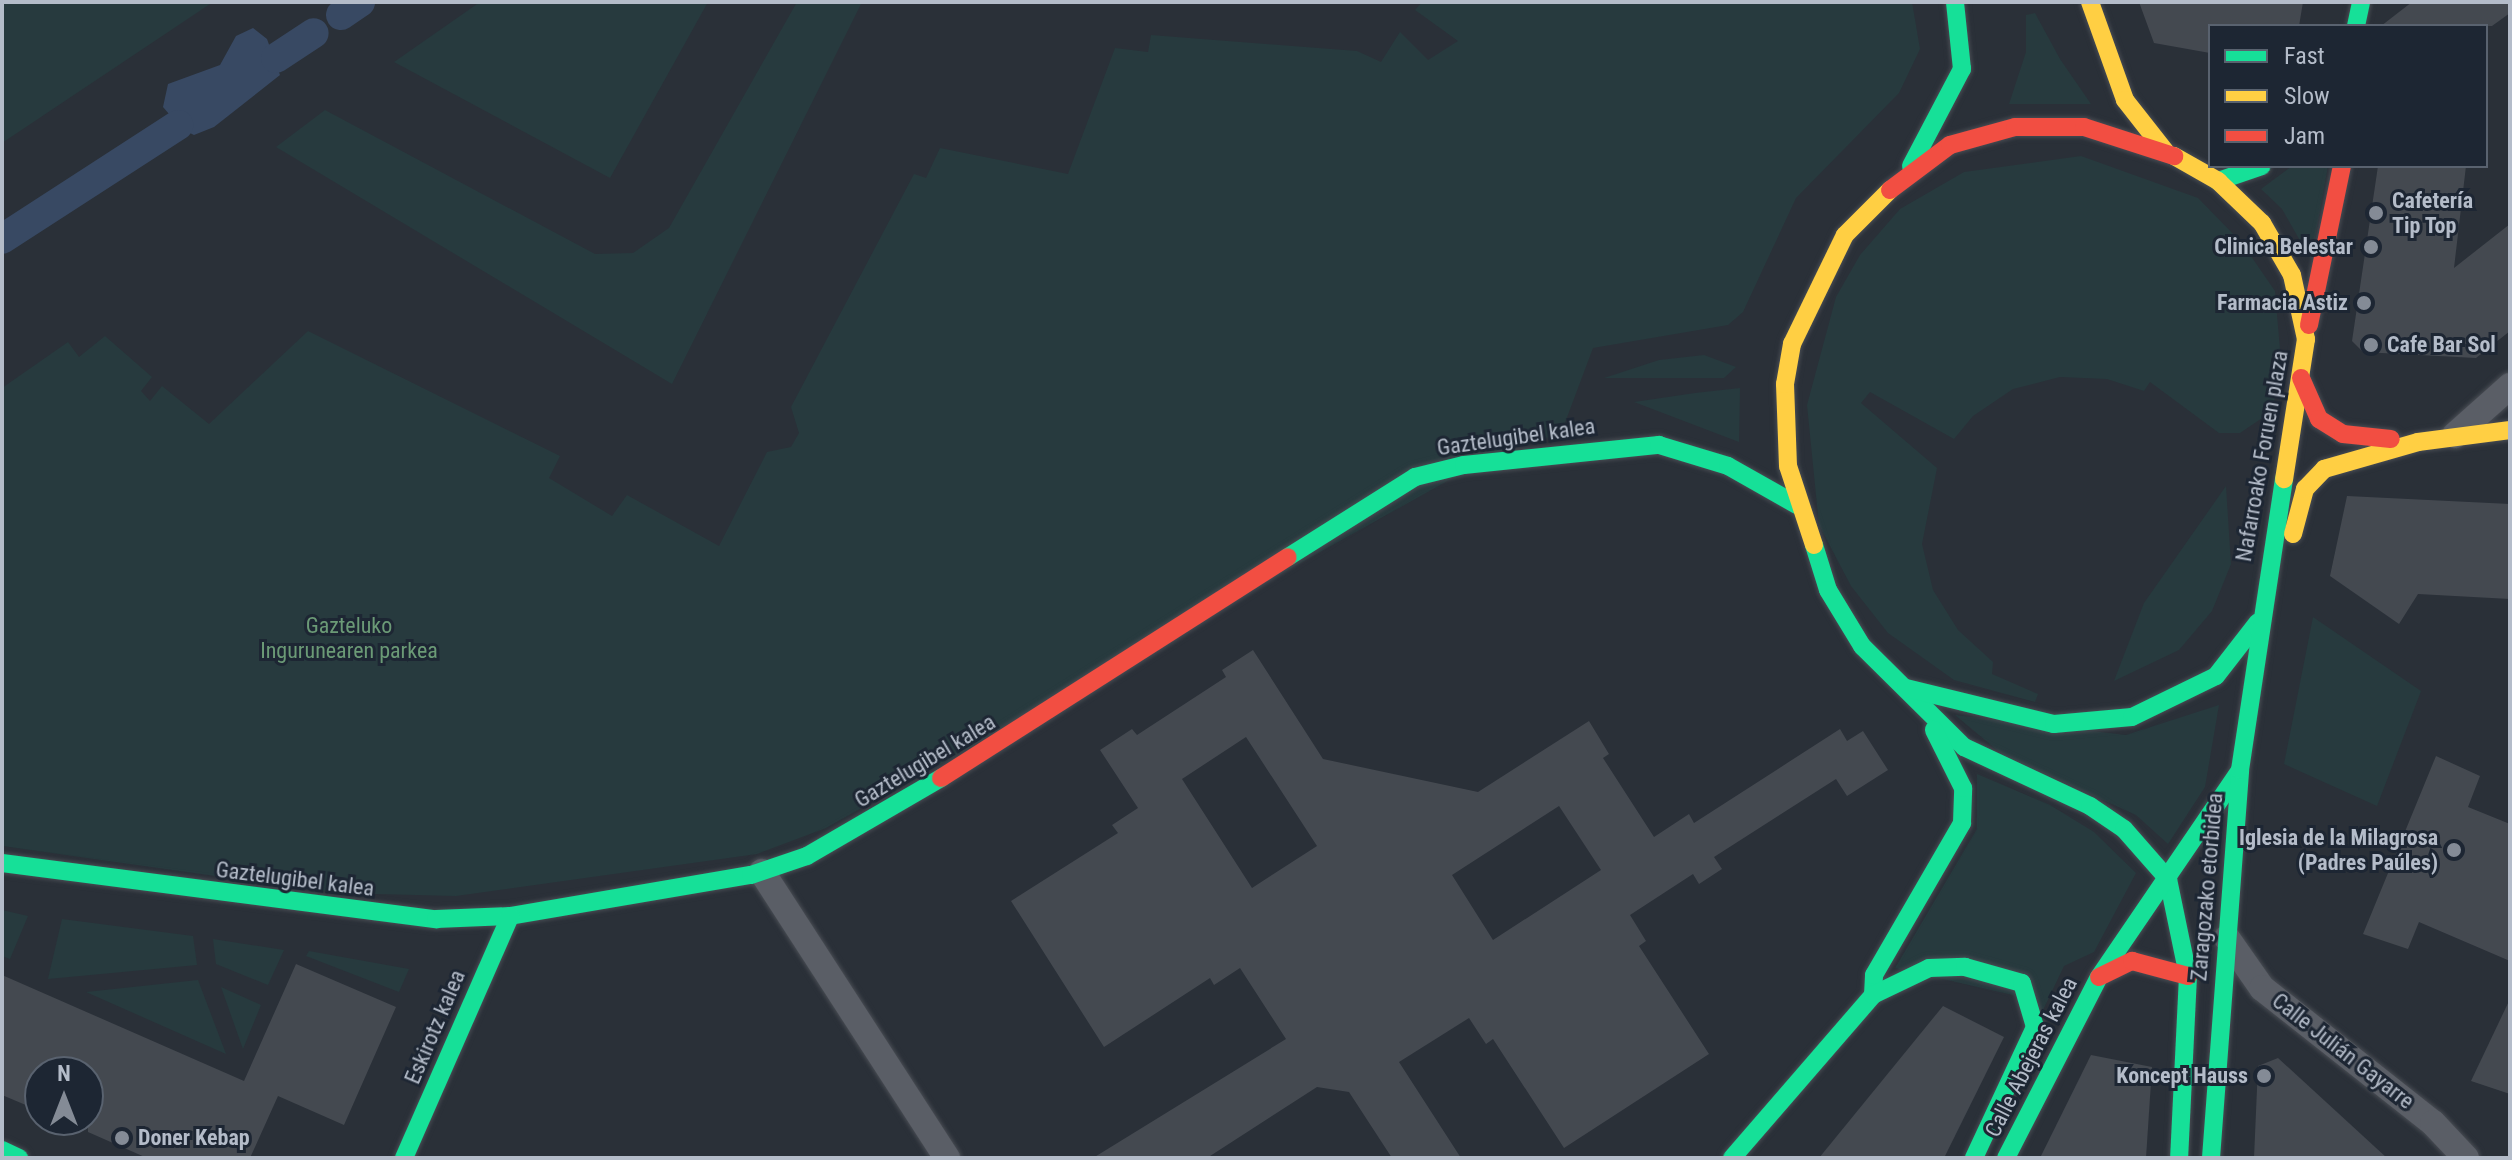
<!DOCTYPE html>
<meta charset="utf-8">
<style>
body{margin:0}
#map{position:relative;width:2512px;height:1160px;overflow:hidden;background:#2a3038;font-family:"Roboto Condensed",sans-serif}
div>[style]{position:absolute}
.green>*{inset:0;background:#273a3e}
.water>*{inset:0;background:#384963}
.canal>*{height:30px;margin:-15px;padding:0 15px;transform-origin:15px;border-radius:15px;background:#384963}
.building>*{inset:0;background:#444950}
.roads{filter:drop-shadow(0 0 2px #484c53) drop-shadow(0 0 2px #484c53)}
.street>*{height:26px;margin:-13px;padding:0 13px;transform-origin:13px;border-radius:13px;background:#5a5e66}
.fast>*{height:18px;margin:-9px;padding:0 9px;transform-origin:9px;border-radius:9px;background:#16e098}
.slow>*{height:18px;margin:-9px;padding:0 9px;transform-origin:9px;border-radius:9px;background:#ffcf43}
.jam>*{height:18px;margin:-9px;padding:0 9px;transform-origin:9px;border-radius:9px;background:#f24e42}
.dots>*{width:22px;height:22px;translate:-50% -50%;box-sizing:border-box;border:4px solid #1d2633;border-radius:50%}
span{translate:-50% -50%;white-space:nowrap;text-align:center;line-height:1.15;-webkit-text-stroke:6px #1d2633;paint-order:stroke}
.poi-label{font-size:22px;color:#b4bcc9;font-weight:700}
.left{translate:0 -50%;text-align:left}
.right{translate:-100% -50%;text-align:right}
.street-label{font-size:22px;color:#b4bcc9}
.park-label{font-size:22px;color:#6b9a76}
.frame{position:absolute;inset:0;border:4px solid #b4bcc9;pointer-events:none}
.legend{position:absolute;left:2208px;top:24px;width:280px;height:144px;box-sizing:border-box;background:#1d2633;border:2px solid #59626f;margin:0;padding:10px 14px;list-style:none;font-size:24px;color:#b4bcc9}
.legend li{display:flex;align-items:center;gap:16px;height:40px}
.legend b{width:40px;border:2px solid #59626f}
.north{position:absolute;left:24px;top:1056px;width:80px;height:80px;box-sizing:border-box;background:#1d2633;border:2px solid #59626f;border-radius:50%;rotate:0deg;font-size:22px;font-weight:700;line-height:32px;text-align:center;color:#b4bcc9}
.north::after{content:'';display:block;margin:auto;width:28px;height:36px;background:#848b96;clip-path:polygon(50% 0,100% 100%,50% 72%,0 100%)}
</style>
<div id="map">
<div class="green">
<i style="clip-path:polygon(2px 2px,213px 2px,2px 143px)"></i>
<i style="clip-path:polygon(480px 2px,708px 2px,610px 178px,394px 62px)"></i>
<i style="clip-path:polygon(797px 2px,862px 2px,672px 384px,276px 147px,325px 110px,595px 254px,633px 253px,669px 228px)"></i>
<i style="clip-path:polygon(1422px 2px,1912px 2px,1920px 49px,1899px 93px,1796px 198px,1743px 312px,1728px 325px,1593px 348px,1560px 436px,1519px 441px,826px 828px,757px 854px,456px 896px,336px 893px,2px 846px,2px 388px,68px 342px,79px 357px,105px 336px,152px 377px,141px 391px,150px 401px,162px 386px,209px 424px,308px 331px,560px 456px,549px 478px,612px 516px,627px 495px,719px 546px,767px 452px,791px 447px,799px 433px,791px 407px,914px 174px,926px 178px,940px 148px,1068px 174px,1115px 48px,1148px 52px,1151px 35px,1357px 51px,1381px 62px,1400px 32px,1428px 60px,1458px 41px,1415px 10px)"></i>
<i style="clip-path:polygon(2035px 13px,2060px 59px,2091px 104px,2009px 104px,2026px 52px,2026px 15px)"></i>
<i style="clip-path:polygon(2081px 156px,2198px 198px,2242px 243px,2275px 291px,2282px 373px,2271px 412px,2240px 433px,2219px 433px,2150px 382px,2144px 391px,2107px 379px,2060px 377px,2013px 389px,1973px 416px,1954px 439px,1870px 392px,1861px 403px,1937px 468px,1922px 544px,1933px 590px,1958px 630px,1993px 662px,1992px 674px,2038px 694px,2035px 702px,1954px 680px,1888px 633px,1851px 586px,1819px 525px,1807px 405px,1836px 297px,1860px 255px,1900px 209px,1964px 172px)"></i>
<i style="clip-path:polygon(2292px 166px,2328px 166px,2311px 260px,2282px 209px,2261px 189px)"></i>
<i style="clip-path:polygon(1704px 355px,1736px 367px,1724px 378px,1604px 378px,1659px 360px)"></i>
<i style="clip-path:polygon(1740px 388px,1739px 442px,1634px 402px,1695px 393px)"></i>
<i style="clip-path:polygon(2226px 486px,2231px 564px,2212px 611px,2179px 650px,2114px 681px,2144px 603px)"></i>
<i style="clip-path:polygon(2313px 617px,2421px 691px,2377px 806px,2284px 764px)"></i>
<i style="clip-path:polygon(2219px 705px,2205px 787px,2168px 844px,2136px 815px,2003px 755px,1955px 715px,2126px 735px)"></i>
<i style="clip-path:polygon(1977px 774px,2050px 805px,2094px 832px,2136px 873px,2094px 952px,2064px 966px,2035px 1027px,2030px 999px,1895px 968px,1977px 829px)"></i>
<i style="clip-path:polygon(2px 910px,28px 916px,10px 959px,2px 956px)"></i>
<i style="clip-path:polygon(62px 919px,193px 936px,197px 965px,48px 979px)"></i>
<i style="clip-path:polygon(213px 939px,284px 950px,268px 985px,216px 964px)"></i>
<i style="clip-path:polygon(309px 951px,409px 969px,399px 992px,306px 956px)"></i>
<i style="clip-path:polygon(198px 980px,226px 1054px,86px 992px)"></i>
<i style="clip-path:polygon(221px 987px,261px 1005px,243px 1049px)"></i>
</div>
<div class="water">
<i style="clip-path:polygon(253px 28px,267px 39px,280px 75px,214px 127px,194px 135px,182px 129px,163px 107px,168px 84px,220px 65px,236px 36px)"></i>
</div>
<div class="canal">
<i style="left:341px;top:15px;width:23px;rotate:-34deg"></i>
<i style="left:276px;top:58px;width:45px;rotate:-33.3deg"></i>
<i style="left:2px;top:239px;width:210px;rotate:-32.9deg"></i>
</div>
<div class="building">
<i style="clip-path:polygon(2139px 2px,2303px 2px,2299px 26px,2210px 26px,2210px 53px,2154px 43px)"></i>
<i style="clip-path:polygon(2412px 2px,2510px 2px,2510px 13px,2492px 26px,2381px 26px)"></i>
<i style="clip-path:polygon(2378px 166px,2466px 166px,2454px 268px,2510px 224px,2510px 331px,2476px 358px,2363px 352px,2352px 341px)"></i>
<i style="clip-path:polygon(2347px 496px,2510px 504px,2510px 599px,2418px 594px,2399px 624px,2330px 576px)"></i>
<i style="clip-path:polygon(evenodd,1253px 650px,1323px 759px,1478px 792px,1589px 721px,1609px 754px,1603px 758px,1654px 837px,1689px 814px,1694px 823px,1840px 729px,1847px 741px,1863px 731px,1888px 770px,1847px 796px,1836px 779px,1714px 857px,1722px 869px,1699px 884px,1693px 874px,1630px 915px,1646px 941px,1639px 946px,1709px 1054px,1564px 1148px,1493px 1039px,1486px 1044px,1469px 1018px,1399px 1062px,1461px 1158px,1392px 1158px,1349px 1092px,1317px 1087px,1207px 1158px,1093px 1158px,1286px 1039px,1240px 968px,1214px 985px,1210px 978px,1104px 1047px,1011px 901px,1118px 833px,1112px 825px,1138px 808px,1100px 750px,1132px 729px,1137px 735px,1226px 677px,1222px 670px,1253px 650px,1246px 737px,1317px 846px,1252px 888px,1182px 779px,1246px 737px,1253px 650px,1559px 806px,1601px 870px,1493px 940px,1452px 875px,1559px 806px)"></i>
<i style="clip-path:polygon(2436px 756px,2480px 776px,2468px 807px,2510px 824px,2510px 961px,2419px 922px,2408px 949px,2363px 934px)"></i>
<i style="clip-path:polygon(296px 964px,396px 1007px,344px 1125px,278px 1096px,250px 1158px,147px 1158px,88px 1132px,88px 1072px,40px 1072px,40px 1111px,2px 1095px,2px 975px,244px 1081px)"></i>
<i style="clip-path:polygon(2510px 999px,2510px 1094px,2471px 1081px)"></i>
<i style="clip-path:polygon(1943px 1006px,2004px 1037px,1944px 1158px,1819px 1158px)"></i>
<i style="clip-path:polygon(2091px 1055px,2152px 1067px,2146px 1158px,2040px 1158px)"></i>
<i style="clip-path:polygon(2278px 1058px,2387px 1158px,2254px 1158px,2258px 1066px)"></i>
</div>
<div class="roads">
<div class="street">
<i style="left:2455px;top:435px;width:74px;rotate:-41.7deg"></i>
<i style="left:762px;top:872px;width:341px;rotate:57.1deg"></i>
<i style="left:2227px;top:938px;width:61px;rotate:55deg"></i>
<i style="left:2262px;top:988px;width:218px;rotate:38.3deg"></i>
<i style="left:2433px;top:1123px;width:48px;rotate:46.7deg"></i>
</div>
<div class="fast">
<i style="left:2356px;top:26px;width:25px;rotate:-78deg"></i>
<i style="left:1911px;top:166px;width:110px;rotate:-62.3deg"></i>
<i style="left:1962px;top:69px;width:67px;rotate:-96deg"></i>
<i style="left:2218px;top:181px;width:46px;rotate:-18.8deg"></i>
<i style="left:1814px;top:545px;width:47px;rotate:72.7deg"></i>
<i style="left:1828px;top:590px;width:66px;rotate:58.7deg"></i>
<i style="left:1862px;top:646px;width:144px;rotate:44.7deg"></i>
<i style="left:1964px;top:747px;width:139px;rotate:25.1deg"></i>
<i style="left:2090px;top:806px;width:41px;rotate:34.1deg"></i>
<i style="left:2124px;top:829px;width:67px;rotate:48.7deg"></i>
<i style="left:2168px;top:879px;width:99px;rotate:78.3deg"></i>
<i style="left:2188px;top:976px;width:182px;rotate:92.8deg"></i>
<i style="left:1288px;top:557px;width:150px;rotate:-32.2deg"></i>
<i style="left:1415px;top:477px;width:50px;rotate:-13.8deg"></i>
<i style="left:1464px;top:465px;width:196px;rotate:-5.9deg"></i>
<i style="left:1659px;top:445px;width:72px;rotate:16.9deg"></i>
<i style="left:1728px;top:466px;width:79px;rotate:29.5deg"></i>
<i style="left:1906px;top:688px;width:152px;rotate:13.7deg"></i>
<i style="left:2054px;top:724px;width:78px;rotate:-5.1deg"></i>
<i style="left:2132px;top:717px;width:93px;rotate:-26deg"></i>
<i style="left:2216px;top:676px;width:68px;rotate:-52.1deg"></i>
<i style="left:2px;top:863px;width:438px;rotate:7.4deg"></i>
<i style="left:436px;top:919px;width:74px;rotate:-2.3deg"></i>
<i style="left:510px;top:916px;width:244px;rotate:-9.7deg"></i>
<i style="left:751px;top:875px;width:59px;rotate:-18.7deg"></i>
<i style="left:807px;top:856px;width:155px;rotate:-30.2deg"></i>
<i style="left:1873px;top:995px;width:20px;rotate:-87deg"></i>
<i style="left:1874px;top:975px;width:176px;rotate:-59.9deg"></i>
<i style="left:1962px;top:823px;width:35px;rotate:-88deg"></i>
<i style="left:1963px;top:788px;width:65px;rotate:-116.6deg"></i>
<i style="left:2px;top:1150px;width:19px;rotate:25deg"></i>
<i style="left:404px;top:1158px;width:264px;rotate:-66.3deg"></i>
<i style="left:1732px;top:1158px;width:216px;rotate:-49.1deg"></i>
<i style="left:1873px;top:995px;width:62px;rotate:-25.7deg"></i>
<i style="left:1929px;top:968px;width:36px;rotate:-2deg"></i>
<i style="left:1965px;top:967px;width:59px;rotate:15.7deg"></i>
<i style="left:2022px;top:983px;width:46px;rotate:73.5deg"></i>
<i style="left:2035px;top:1027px;width:145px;rotate:115deg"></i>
<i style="left:2006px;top:1158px;width:203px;rotate:-62.8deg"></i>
<i style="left:2099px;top:977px;width:248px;rotate:-55.7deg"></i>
<i style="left:2211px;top:1158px;width:389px;rotate:-85.7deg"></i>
<i style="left:2240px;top:770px;width:294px;rotate:-81.4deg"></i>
</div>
<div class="slow">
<i style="left:2090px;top:2px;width:104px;rotate:70.3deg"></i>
<i style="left:2125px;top:100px;width:65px;rotate:51.9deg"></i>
<i style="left:2174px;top:156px;width:51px;rotate:29.6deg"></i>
<i style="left:2218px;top:181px;width:61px;rotate:43.7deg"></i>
<i style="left:2262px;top:223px;width:60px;rotate:60deg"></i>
<i style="left:2292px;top:275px;width:66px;rotate:77.7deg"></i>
<i style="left:2306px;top:339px;width:142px;rotate:98.9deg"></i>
<i style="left:2293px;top:534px;width:47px;rotate:-75.1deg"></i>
<i style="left:2305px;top:489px;width:28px;rotate:-46deg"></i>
<i style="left:2324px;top:469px;width:98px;rotate:-16deg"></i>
<i style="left:2418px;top:442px;width:93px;rotate:-7.4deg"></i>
<i style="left:1814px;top:545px;width:83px;rotate:-108.2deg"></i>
<i style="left:1788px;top:466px;width:82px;rotate:-92.1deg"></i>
<i style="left:1785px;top:384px;width:41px;rotate:-80.1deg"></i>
<i style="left:1792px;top:344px;width:121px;rotate:-64.1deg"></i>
<i style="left:1845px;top:235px;width:64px;rotate:-45deg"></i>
</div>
<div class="jam">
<i style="left:1890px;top:190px;width:75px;rotate:-36.9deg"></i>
<i style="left:1950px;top:145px;width:67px;rotate:-15.5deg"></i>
<i style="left:2015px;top:127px;width:69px"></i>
<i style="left:2084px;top:127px;width:95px;rotate:17.9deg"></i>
<i style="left:2309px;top:325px;width:162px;rotate:-78.3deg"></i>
<i style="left:2301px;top:378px;width:45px;rotate:66.3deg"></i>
<i style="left:2319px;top:419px;width:28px;rotate:32deg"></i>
<i style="left:2343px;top:434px;width:48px;rotate:5.9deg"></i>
<i style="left:941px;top:778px;width:411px;rotate:-32.5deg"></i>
<i style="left:2099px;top:977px;width:37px;rotate:-26deg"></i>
<i style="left:2132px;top:961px;width:58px;rotate:15deg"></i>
</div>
</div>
<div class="dots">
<i style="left:2376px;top:213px;background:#848b96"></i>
<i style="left:2371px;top:247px;background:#848b96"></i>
<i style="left:2364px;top:303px;background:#848b96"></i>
<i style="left:2371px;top:345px;background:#848b96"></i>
<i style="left:2454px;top:850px;background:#848b96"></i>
<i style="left:2264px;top:1076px;background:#848b96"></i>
<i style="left:122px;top:1138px;background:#848b96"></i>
</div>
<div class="poi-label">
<span class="left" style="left:2392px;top:213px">Cafetería<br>Tip Top</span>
<span class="right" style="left:2353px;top:247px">Clinica Belestar</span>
<span class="right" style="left:2348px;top:303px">Farmacia Astiz</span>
<span class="left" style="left:2387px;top:345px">Cafe Bar Sol</span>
<span class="right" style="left:2438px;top:850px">Iglesia de la Milagrosa<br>(Padres Paúles)</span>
<span class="right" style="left:2248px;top:1076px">Koncept Hauss</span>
<span class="left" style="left:138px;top:1138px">Doner Kebap</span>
</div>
<div class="street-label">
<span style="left:1516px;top:437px;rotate:-8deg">Gaztelugibel kalea</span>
<span style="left:2262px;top:456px;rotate:-80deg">Nafarroako Foruen plaza</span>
<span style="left:925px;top:761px;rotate:-31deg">Gaztelugibel kalea</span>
<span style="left:295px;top:879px;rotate:7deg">Gaztelugibel kalea</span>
<span style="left:2207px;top:887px;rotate:-85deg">Zaragozako etorbidea</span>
<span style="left:435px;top:1027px;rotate:-67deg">Eskirotz kalea</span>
<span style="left:2343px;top:1051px;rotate:38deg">Calle Julián Gayarre</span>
<span style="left:2031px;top:1057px;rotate:-63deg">Calle Abejeras kalea</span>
</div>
<div class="park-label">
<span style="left:349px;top:638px">Gazteluko<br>Ingurunearen parkea</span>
</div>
<div class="frame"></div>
<ul class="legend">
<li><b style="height:10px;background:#16e098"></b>Fast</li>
<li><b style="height:10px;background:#ffcf43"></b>Slow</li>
<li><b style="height:10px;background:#f24e42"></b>Jam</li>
</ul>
<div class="north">N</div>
</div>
